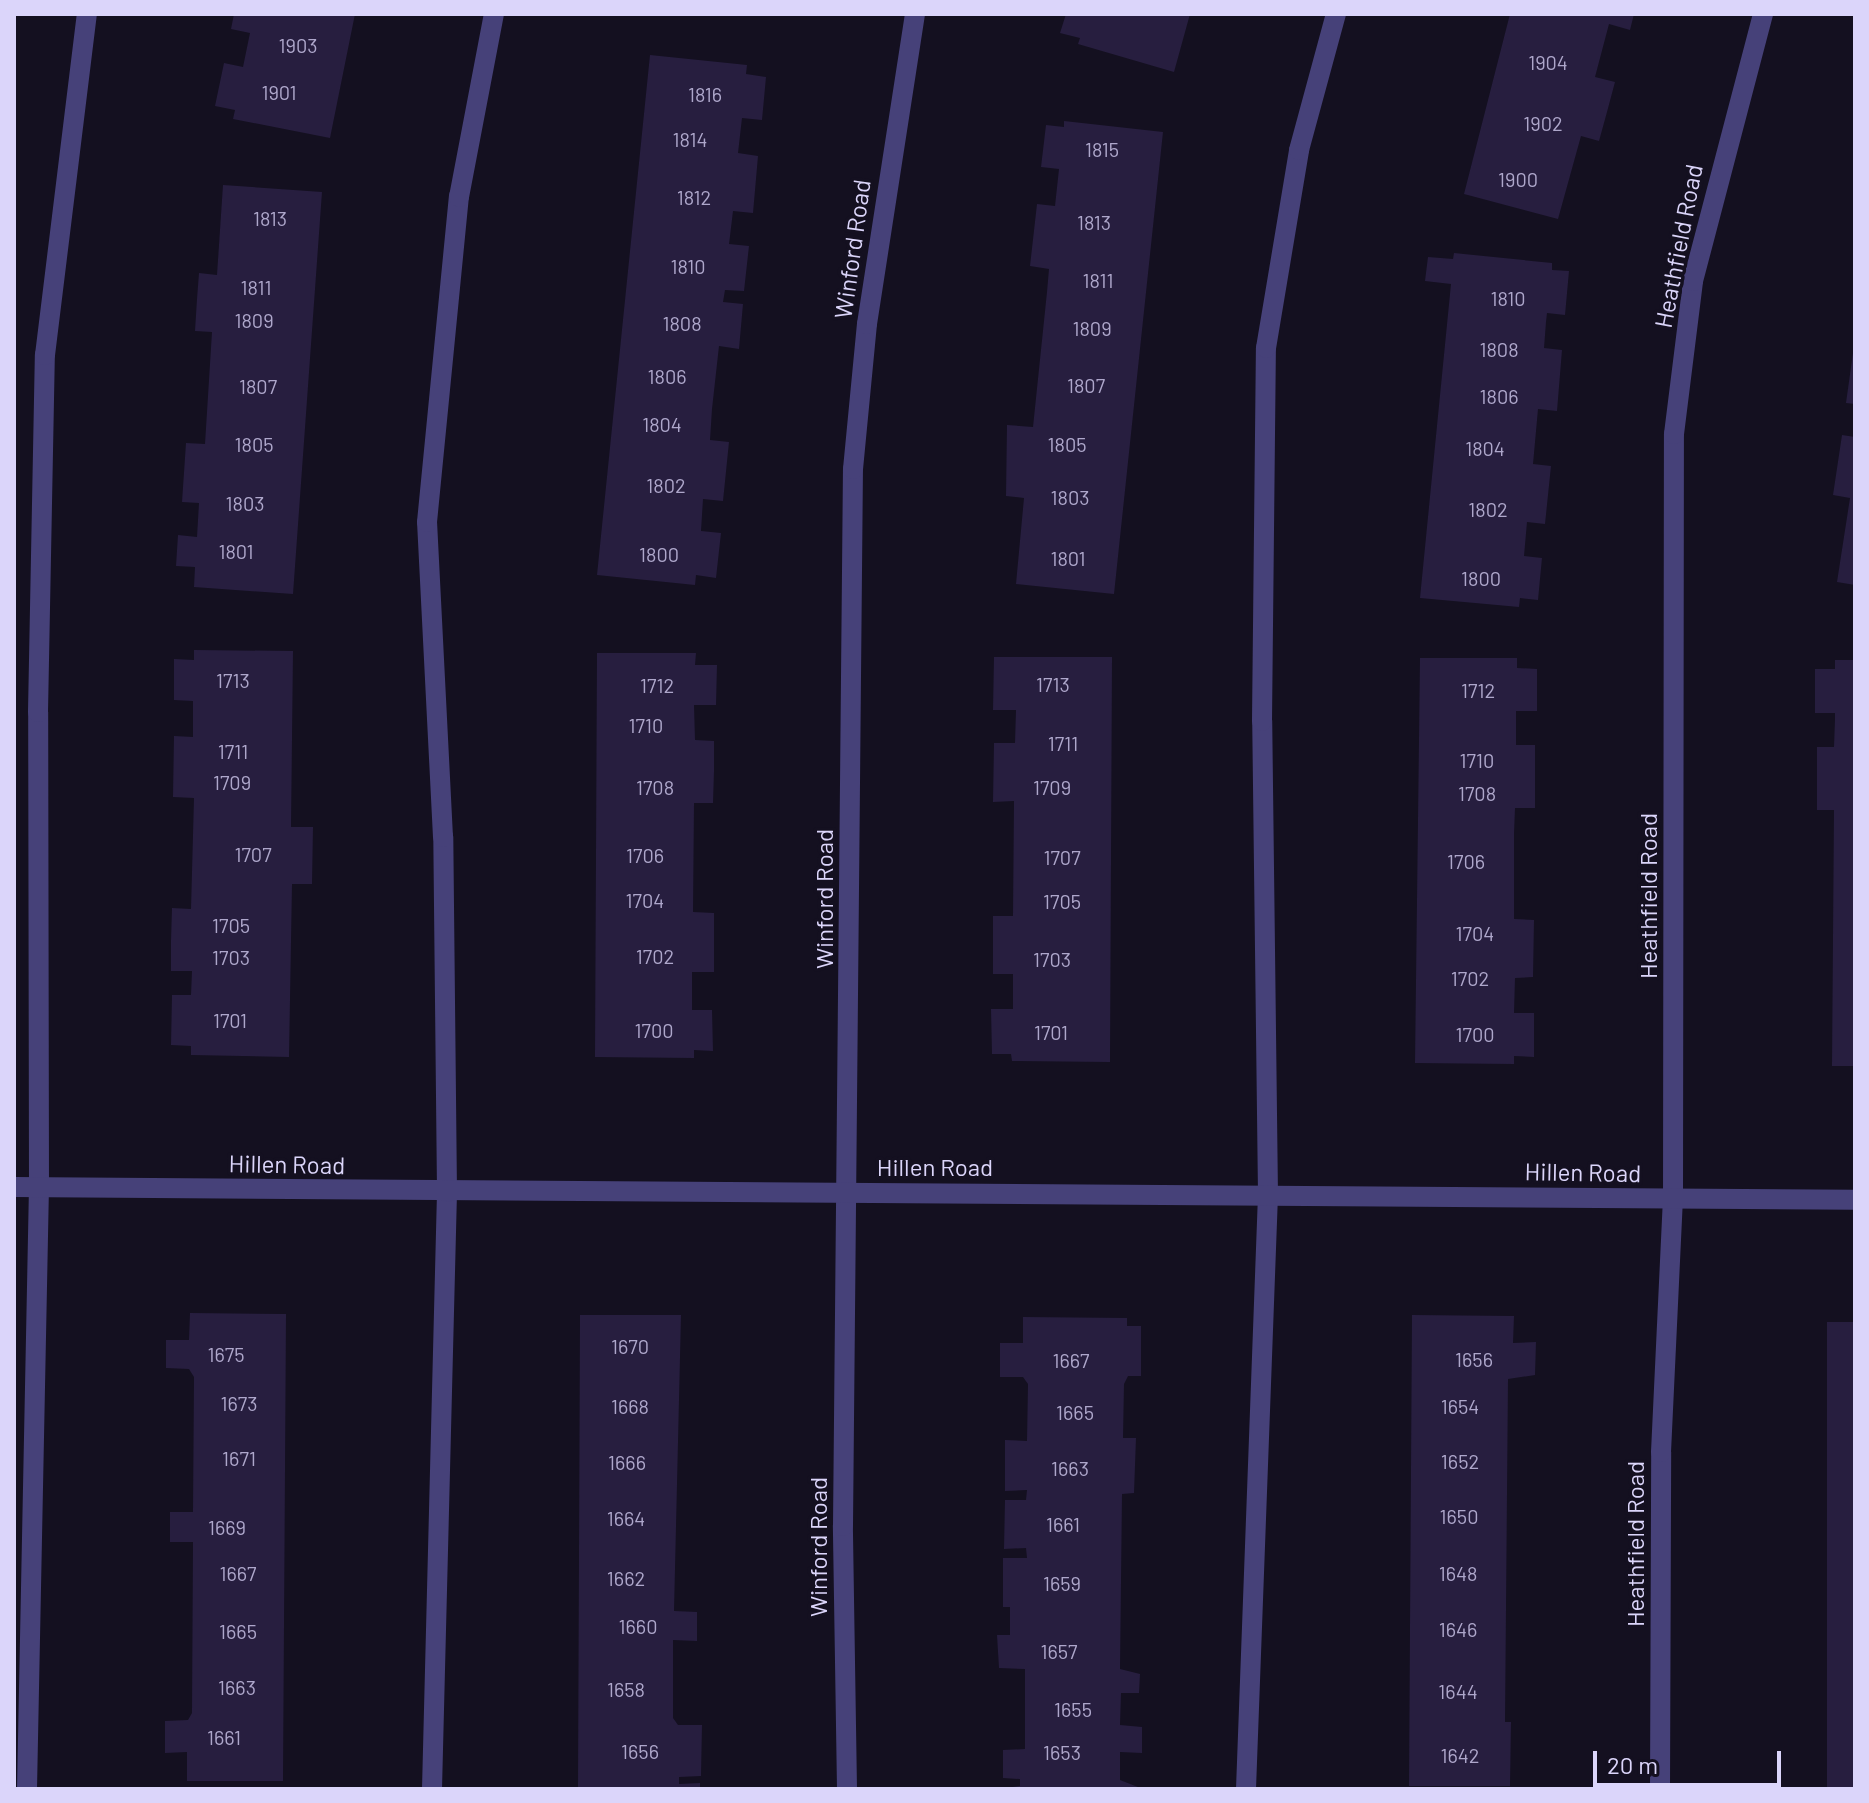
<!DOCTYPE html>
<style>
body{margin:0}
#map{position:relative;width:1869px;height:1803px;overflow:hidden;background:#141020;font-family:Barlow,sans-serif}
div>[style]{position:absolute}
.building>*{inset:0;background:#271e3f;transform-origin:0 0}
.service>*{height:20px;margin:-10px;padding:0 10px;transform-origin:10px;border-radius:10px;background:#464179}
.minor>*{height:20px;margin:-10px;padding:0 10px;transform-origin:10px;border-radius:10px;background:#464179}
.tertiary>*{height:20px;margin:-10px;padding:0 10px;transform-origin:10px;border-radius:10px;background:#464179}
span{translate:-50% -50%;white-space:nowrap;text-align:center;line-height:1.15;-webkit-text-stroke:7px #141020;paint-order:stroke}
.number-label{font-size:20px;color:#aea7cb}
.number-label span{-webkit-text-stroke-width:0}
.street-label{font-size:24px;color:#dbd5fa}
.frame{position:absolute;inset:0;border:16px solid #dbd5fa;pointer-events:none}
.scale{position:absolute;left:1593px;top:1751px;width:188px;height:36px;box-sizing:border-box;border:4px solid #dbd5fa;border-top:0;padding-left:10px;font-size:24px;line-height:28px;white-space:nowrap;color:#dbd5fa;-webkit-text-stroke:6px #141020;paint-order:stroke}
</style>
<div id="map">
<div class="building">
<i style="clip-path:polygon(234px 14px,355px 14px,330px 138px,233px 119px,235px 110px,215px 106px,224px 63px,243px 67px,250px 33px,231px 29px)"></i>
<i style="clip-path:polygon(1066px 14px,1190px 14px,1174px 72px,1078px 44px,1080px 38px,1060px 33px)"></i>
<i style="clip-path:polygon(1510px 14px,1634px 14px,1630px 30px,1609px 24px,1595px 77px,1615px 82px,1607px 112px,1599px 141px,1581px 136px,1558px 219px,1464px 194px)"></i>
<i style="clip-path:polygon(650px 55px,747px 65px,746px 74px,766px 77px,762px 120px,742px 118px,738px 153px,758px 156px,753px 213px,733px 211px,730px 236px,729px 244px,749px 246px,744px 291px,725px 290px,723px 302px,743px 304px,739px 349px,719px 346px,712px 409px,710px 440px,729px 442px,723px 501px,703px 499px,701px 531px,721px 533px,716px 578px,696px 575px,695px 585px,597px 575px)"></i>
<i style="clip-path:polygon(1064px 121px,1163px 132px,1114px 594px,1016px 584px,1024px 498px,1006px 496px,1007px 425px,1033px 427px,1047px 292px,1049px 269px,1030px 266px,1037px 204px,1055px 206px,1059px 169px,1041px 167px,1046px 125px,1064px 127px)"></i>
<i style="clip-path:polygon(223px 185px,322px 192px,293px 594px,194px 587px,195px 567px,176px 566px,178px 535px,197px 537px,199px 503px,182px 502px,186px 443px,205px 444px,212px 332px,195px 331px,197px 299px,199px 273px,217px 275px)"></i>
<i style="clip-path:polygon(1454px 253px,1552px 263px,1552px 270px,1569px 271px,1565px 315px,1547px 313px,1546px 322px,1544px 348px,1562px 350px,1557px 411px,1538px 409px,1533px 464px,1551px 466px,1545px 524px,1527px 522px,1524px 556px,1542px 558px,1538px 600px,1520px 598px,1519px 607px,1420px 598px,1451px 284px,1425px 281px,1428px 257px,1453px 259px)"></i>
<i style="clip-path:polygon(1853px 353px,1855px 353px,1855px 404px,1846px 403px)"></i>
<i style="clip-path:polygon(1842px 435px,1855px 437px,1855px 585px,1837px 582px,1850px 498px,1833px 495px)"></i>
<i style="clip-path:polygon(194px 650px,293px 651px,291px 827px,313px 827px,312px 884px,292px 884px,289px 1057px,191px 1055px,191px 1046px,171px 1045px,172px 995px,191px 995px,192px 971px,171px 971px,171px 941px,172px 908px,191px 909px,194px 798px,173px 797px,174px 736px,193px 737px,193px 701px,174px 700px,174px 659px,194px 660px)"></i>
<i style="clip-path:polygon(597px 653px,696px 653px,695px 665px,717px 665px,716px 705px,694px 705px,695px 740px,714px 741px,714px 771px,713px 803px,694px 803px,693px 912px,714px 913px,714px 972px,692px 972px,692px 1010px,712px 1010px,713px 1051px,694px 1050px,694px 1058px,595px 1057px)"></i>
<i style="clip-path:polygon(994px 657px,1112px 657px,1110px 1062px,1012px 1061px,1011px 1054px,992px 1054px,991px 1009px,1013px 1009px,1013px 974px,993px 974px,993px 916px,1013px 916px,1014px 801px,993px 802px,994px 743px,1015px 743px,1016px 710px,993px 710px)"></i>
<i style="clip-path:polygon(1420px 658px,1517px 658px,1517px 668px,1537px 669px,1537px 711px,1516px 711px,1516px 745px,1535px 745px,1535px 808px,1515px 808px,1514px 834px,1514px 919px,1534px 920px,1533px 977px,1515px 978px,1514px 1013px,1534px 1013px,1534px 1057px,1514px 1056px,1514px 1064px,1415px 1063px)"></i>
<i style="clip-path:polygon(1835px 660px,1855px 660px,1855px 1066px,1832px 1066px,1834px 810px,1817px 810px,1817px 747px,1834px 747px,1835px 719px,1835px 713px,1815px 713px,1815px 669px,1835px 669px)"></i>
<i style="clip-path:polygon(190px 1313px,286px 1314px,283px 1781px,187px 1781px,187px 1752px,165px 1753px,165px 1721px,188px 1720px,192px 1713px,193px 1542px,170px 1542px,170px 1512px,193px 1512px,194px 1377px,189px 1369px,166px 1368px,166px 1340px,189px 1340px)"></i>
<i style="clip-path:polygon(580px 1315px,681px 1315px,674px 1611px,697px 1612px,697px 1641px,673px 1640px,673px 1718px,678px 1725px,702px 1725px,701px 1776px,679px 1777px,679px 1784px,700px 1783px,700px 1789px,578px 1789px)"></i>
<i style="clip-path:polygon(1412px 1315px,1514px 1316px,1513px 1343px,1536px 1342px,1535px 1375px,1508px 1379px,1505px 1722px,1511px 1722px,1510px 1786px,1409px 1786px)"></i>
<i style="clip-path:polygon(1023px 1317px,1127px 1318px,1127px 1326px,1141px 1326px,1141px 1376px,1128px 1376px,1124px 1384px,1123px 1438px,1136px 1438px,1134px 1493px,1122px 1494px,1120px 1669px,1140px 1674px,1139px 1693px,1121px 1693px,1120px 1725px,1142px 1727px,1142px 1753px,1120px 1752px,1120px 1780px,1143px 1789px,998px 1789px,1020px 1786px,1020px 1779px,1003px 1778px,1003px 1750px,1025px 1749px,1025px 1669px,999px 1668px,997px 1635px,1010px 1635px,1010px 1607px,1003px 1607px,1003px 1558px,1027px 1558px,1026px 1548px,1004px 1549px,1005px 1500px,1026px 1500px,1027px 1490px,1005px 1491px,1005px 1440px,1027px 1441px,1028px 1384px,1023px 1377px,1000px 1377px,1000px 1343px,1023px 1343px)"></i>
<i style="left:1827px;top:1322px;width:28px;height:467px"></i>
</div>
<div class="service">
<i style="left:432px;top:1789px;width:597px;rotate:-88.56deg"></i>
<i style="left:447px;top:1192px;width:355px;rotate:-90.6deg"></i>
<i style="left:443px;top:837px;width:315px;rotate:-92.9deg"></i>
<i style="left:427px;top:522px;width:327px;rotate:-84.4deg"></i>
<i style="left:459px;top:197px;width:186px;rotate:-79.2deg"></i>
<i style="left:1246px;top:1789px;width:594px;rotate:-87.88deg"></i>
<i style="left:1268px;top:1195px;width:474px;rotate:-90.7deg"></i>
<i style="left:1262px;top:721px;width:373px;rotate:-89.4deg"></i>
<i style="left:1266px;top:348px;width:201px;rotate:-80.5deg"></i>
<i style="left:1299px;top:150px;width:141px;rotate:-74.8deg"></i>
</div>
<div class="minor">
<i style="left:27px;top:1789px;width:602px;rotate:-88.86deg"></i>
<i style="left:39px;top:1187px;width:475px;rotate:-90.1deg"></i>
<i style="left:38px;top:712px;width:357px;rotate:-88.9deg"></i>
<i style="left:45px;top:355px;width:344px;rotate:-83deg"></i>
<i style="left:847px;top:1789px;width:263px;rotate:-90.9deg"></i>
<i style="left:843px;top:1526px;width:1057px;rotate:-89.46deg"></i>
<i style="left:853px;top:469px;width:146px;rotate:-84.5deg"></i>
<i style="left:867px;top:324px;width:314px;rotate:-81.2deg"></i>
<i style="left:1660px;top:1789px;width:337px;rotate:-89.8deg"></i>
<i style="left:1661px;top:1452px;width:254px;rotate:-87.3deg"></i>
<i style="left:1673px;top:1198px;width:764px;rotate:-89.93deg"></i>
<i style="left:1674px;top:434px;width:154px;rotate:-82.9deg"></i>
<i style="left:1693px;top:281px;width:276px;rotate:-75.3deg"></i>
</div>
<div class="tertiary">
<i style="left:14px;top:1187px;width:1841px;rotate:0.4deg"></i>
</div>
<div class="number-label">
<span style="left:298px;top:45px">1903</span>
<span style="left:1548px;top:62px">1904</span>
<span style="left:279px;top:92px">1901</span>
<span style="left:705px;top:94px">1816</span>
<span style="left:1543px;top:123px">1902</span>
<span style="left:690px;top:139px">1814</span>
<span style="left:1102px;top:149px">1815</span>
<span style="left:1518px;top:179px">1900</span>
<span style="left:694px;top:197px">1812</span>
<span style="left:270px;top:218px">1813</span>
<span style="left:1094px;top:222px">1813</span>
<span style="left:688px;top:266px">1810</span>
<span style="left:1098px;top:280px">1811</span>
<span style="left:256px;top:287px">1811</span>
<span style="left:1508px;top:298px">1810</span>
<span style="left:254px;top:320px">1809</span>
<span style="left:682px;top:323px">1808</span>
<span style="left:1092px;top:328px">1809</span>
<span style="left:1499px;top:349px">1808</span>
<span style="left:667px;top:376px">1806</span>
<span style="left:1086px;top:385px">1807</span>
<span style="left:258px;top:386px">1807</span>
<span style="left:1499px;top:396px">1806</span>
<span style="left:662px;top:424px">1804</span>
<span style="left:254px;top:444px">1805</span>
<span style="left:1067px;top:444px">1805</span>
<span style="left:1485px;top:448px">1804</span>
<span style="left:666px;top:485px">1802</span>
<span style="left:1070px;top:497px">1803</span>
<span style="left:245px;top:503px">1803</span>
<span style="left:1488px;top:509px">1802</span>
<span style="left:236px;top:551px">1801</span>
<span style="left:659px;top:554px">1800</span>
<span style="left:1068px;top:558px">1801</span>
<span style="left:1481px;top:578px">1800</span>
<span style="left:233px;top:680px">1713</span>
<span style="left:1053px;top:684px">1713</span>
<span style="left:657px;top:685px">1712</span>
<span style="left:1478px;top:690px">1712</span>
<span style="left:646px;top:725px">1710</span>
<span style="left:1063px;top:743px">1711</span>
<span style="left:233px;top:751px">1711</span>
<span style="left:1477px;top:760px">1710</span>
<span style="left:232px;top:782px">1709</span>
<span style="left:655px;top:787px">1708</span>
<span style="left:1052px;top:787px">1709</span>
<span style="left:1477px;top:793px">1708</span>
<span style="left:253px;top:854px">1707</span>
<span style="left:645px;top:855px">1706</span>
<span style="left:1062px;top:857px">1707</span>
<span style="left:1466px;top:861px">1706</span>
<span style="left:645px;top:900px">1704</span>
<span style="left:1062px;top:901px">1705</span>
<span style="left:231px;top:925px">1705</span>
<span style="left:1475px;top:933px">1704</span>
<span style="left:655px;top:956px">1702</span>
<span style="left:231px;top:957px">1703</span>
<span style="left:1052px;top:959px">1703</span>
<span style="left:1470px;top:978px">1702</span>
<span style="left:230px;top:1020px">1701</span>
<span style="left:654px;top:1030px">1700</span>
<span style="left:1051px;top:1032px">1701</span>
<span style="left:1475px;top:1034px">1700</span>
<span style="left:630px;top:1346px">1670</span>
<span style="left:226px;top:1354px">1675</span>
<span style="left:1474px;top:1359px">1656</span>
<span style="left:1071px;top:1360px">1667</span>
<span style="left:239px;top:1403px">1673</span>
<span style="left:630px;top:1406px">1668</span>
<span style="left:1460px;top:1406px">1654</span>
<span style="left:1075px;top:1412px">1665</span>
<span style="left:239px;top:1458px">1671</span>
<span style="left:1460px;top:1461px">1652</span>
<span style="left:627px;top:1462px">1666</span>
<span style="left:1070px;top:1468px">1663</span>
<span style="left:1459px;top:1516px">1650</span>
<span style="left:626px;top:1518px">1664</span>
<span style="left:1063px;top:1524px">1661</span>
<span style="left:227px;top:1527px">1669</span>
<span style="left:238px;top:1573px">1667</span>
<span style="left:1458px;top:1573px">1648</span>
<span style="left:626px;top:1578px">1662</span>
<span style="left:1062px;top:1583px">1659</span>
<span style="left:638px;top:1626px">1660</span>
<span style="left:1458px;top:1629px">1646</span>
<span style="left:238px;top:1631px">1665</span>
<span style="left:1059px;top:1651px">1657</span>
<span style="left:237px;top:1687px">1663</span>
<span style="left:626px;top:1689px">1658</span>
<span style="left:1458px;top:1691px">1644</span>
<span style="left:1073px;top:1709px">1655</span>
<span style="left:224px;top:1737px">1661</span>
<span style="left:640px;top:1751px">1656</span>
<span style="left:1062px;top:1752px">1653</span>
<span style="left:1460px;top:1755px">1642</span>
</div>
<div class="street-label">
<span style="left:1678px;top:246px;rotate:-79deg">Heathfield Road</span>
<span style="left:852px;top:249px;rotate:-82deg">Winford Road</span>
<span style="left:1648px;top:896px;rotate:-90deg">Heathfield Road</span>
<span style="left:824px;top:899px;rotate:-90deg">Winford Road</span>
<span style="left:287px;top:1164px;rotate:1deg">Hillen Road</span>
<span style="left:935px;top:1167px">Hillen Road</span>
<span style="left:1583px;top:1172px;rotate:1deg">Hillen Road</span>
<span style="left:1635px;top:1544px;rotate:-90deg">Heathfield Road</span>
<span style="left:818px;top:1547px;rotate:-90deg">Winford Road</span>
</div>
<div class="frame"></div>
<div class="scale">20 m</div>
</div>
